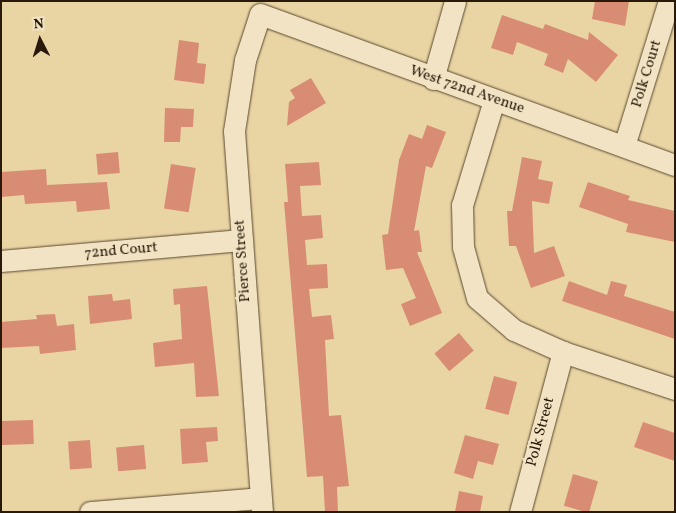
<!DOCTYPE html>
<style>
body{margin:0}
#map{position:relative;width:676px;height:513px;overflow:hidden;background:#e9d4a3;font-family:Vollkorn,serif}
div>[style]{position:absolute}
.building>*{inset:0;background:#d98c74;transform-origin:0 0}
.roads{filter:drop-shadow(0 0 1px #594830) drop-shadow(0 0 1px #594830)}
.minor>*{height:21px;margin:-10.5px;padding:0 10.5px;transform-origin:10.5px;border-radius:10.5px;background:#f1e3c3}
span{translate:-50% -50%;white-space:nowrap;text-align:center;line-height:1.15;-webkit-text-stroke:5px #f1e3c3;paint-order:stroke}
.street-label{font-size:15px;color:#29190a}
.frame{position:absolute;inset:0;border:2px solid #29190a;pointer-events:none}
.north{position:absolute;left:15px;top:15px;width:50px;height:50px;-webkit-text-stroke:4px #f1e3c3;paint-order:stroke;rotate:355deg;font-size:14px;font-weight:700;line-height:20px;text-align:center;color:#29190a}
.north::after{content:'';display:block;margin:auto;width:18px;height:22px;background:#29190a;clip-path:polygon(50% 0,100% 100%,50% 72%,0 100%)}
</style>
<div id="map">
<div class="building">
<i style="clip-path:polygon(595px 1px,629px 1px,625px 26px,592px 19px)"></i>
<i style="clip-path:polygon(502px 15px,543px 29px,545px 24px,588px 40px,589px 32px,618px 55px,596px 82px,568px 59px,563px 73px,544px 65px,548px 54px,517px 42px,513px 55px,491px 48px)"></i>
<i style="clip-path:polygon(179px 40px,199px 43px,197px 63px,206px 64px,204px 84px,174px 80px)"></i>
<i style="clip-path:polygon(311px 78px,326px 103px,287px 126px,289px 102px,295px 98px,290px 90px)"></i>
<i style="clip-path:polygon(165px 108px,194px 109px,193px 127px,181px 127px,180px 142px,164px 142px)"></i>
<i style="clip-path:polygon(427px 125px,446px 132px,432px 168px,426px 166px,414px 231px,419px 230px,422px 252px,417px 252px,442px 313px,410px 326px,401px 304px,416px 298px,403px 268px,386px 270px,382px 235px,388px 234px,399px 160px,409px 134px,422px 139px)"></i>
<i style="left:118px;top:152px;width:21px;height:22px;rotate:85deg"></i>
<i style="clip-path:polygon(522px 157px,542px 161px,538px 179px,553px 182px,549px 204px,532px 201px,534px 253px,554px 246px,565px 276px,531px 288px,516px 246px,509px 246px,507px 211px,512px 211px)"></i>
<i style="clip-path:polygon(319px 162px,321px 185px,300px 186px,302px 216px,321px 215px,323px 238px,305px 240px,307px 265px,327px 264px,328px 288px,309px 289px,312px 317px,331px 315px,334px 339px,325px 340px,329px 416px,341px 415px,349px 486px,337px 487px,338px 512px,325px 512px,323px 476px,307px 477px,284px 202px,288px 202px,285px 164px)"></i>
<i style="left:171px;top:164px;width:25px;height:45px;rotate:9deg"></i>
<i style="clip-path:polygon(46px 169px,47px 185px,107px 182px,110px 209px,77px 212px,76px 201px,25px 204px,24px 195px,1px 197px,1px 172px)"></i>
<i style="clip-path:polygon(588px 182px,630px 196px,628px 200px,675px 211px,675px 242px,626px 232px,628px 224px,579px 207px)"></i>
<i style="clip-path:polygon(569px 281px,607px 295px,611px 281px,627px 285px,624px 296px,675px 312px,675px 339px,562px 301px)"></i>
<i style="clip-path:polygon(207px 286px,219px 396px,196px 397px,194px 363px,155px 367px,153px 343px,182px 339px,180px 304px,174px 305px,173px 289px)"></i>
<i style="clip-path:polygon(112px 294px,113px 301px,130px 299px,132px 319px,90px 324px,88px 296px)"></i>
<i style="clip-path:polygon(55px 314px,57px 326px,74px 324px,76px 350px,40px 354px,39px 346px,1px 348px,1px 322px,37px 319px,36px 315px)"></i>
<i style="left:459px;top:333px;width:23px;height:32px;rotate:50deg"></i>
<i style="left:494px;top:376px;width:24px;height:34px;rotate:15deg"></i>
<i style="left:33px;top:420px;width:24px;height:32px;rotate:88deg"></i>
<i style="clip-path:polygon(643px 422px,675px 433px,675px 461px,634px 447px)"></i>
<i style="clip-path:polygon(217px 427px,218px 441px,206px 442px,208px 462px,182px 464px,180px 429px)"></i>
<i style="clip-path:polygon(465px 435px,499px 444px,493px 465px,478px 461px,473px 479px,454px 473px)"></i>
<i style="left:90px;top:440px;width:28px;height:22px;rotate:86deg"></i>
<i style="left:144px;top:445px;width:24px;height:28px;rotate:85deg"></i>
<i style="left:573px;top:474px;width:26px;height:33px;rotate:16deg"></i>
<i style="clip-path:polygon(459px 491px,483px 496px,480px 512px,455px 512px)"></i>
</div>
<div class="roads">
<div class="minor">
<i style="left:433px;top:79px;width:81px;rotate:-74.2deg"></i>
<i style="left:494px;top:100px;width:110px;rotate:106.9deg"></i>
<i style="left:462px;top:205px;width:42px;rotate:88.6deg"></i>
<i style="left:463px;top:247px;width:53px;rotate:74.6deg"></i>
<i style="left:477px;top:298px;width:49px;rotate:40.9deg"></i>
<i style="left:514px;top:330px;width:54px;rotate:24.2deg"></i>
<i style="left:563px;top:352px;width:118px;rotate:18.3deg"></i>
<i style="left:624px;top:146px;width:152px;rotate:-72.8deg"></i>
<i style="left:1px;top:261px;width:242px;rotate:-5deg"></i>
<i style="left:90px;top:512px;width:171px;rotate:-4.7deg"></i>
<i style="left:262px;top:512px;width:382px;rotate:-94.2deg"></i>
<i style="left:234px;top:131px;width:72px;rotate:-81.2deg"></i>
<i style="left:245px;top:60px;width:48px;rotate:-71.9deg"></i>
<i style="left:260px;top:14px;width:442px;rotate:20deg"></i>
<i style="left:520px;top:512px;width:166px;rotate:-75deg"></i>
</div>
</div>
<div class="street-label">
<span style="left:647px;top:74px;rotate:-73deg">Polk Court</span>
<span style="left:467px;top:90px;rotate:19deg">West 72nd Avenue</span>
<span style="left:121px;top:251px;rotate:-5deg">72nd Court</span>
<span style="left:243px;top:261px;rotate:-94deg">Pierce Street</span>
<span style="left:541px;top:432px;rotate:-75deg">Polk Street</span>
</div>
<div class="frame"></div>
<div class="north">N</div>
</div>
